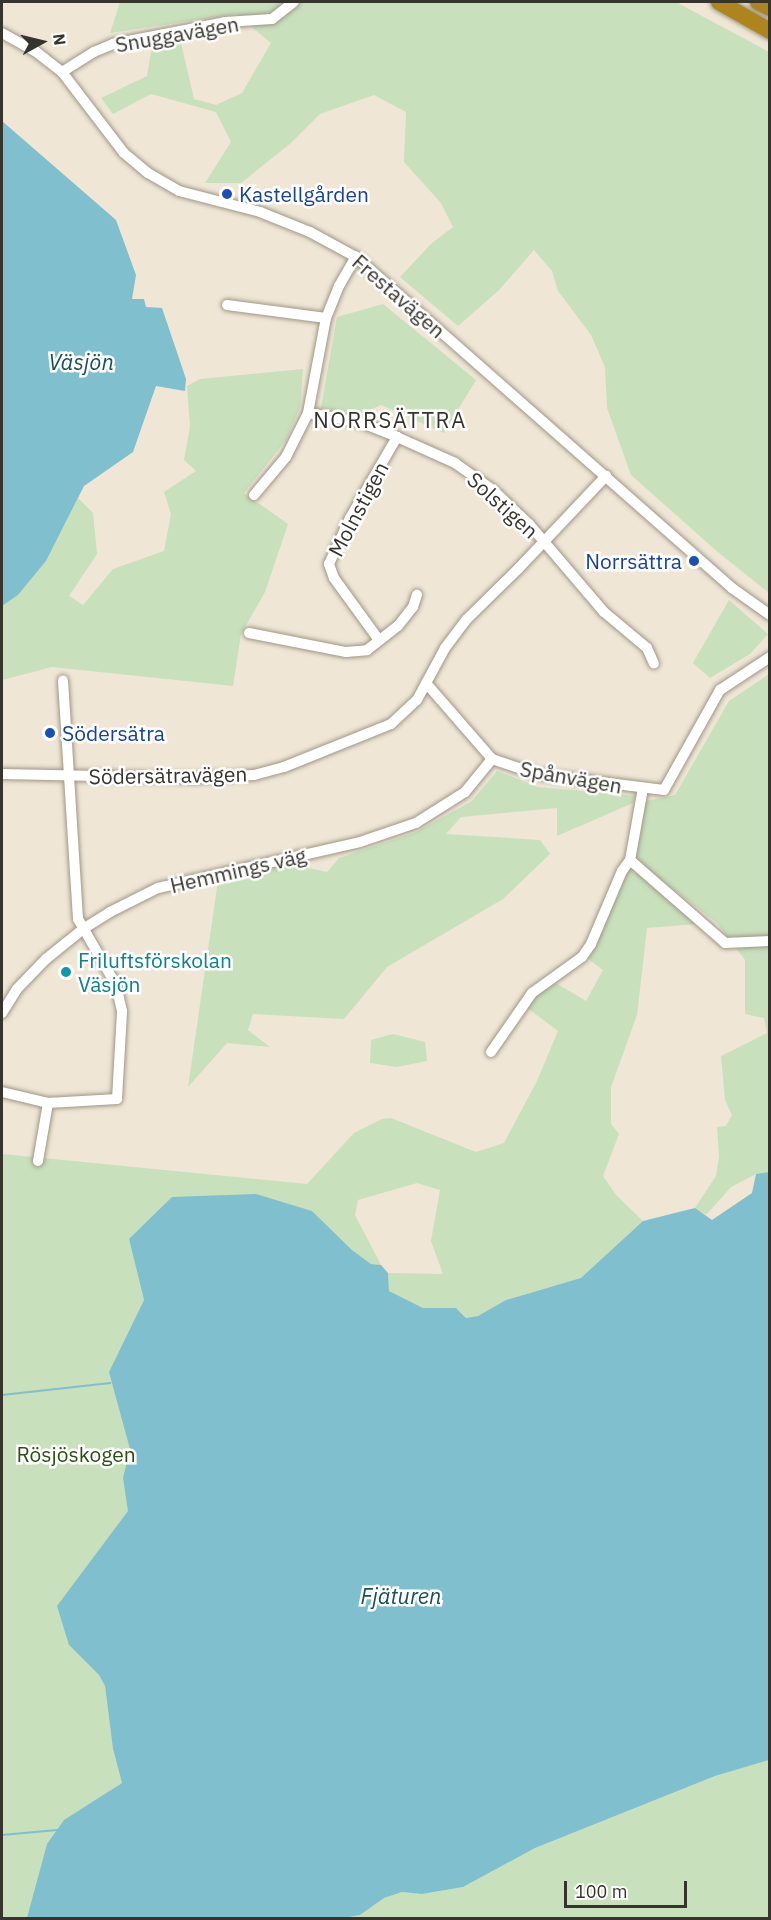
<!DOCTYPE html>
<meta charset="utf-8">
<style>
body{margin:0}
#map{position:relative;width:771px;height:1920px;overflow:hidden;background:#efe6d5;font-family:"IBM Plex Sans",sans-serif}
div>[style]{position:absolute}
.green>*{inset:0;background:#c8e0bc}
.water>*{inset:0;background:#7fbfce}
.stream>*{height:2px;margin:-1px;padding:0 1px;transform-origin:1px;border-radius:1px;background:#7fbfce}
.roads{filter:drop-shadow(0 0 2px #9f9787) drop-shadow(0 0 2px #9f9787)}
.minor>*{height:10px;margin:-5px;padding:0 5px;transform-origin:5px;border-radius:5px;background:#fff}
.highway>*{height:16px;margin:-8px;padding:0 8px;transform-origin:8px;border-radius:8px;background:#ae851d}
.dots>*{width:16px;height:16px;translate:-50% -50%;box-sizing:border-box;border:3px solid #fff;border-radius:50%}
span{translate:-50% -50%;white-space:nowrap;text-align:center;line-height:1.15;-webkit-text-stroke:5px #fff;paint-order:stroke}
.street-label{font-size:21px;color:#37332d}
.transit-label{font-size:21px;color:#164399}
.left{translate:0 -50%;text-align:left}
.right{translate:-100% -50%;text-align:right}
.culture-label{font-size:21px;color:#0d838f}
.park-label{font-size:21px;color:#2c5012}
.water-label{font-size:22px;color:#18505b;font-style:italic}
.neighbourhood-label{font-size:22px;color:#37332d;letter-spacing:1.5px}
.frame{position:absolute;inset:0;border:3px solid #37332d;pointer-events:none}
.north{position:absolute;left:12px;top:12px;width:60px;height:60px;-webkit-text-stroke:4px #fff;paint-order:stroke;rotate:82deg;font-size:16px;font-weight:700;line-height:24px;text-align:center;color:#37332d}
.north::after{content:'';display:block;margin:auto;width:21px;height:27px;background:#37332d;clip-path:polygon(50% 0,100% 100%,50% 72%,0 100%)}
.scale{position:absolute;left:564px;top:1881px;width:123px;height:27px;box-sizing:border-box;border:3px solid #37332d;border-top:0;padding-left:8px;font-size:18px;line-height:21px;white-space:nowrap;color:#37332d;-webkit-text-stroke:4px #fff;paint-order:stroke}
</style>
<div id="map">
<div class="green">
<i style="clip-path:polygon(120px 2px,676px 2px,769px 52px,769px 593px,719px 553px,631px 475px,607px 408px,605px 367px,591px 335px,558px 291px,552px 271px,534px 250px,499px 290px,458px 326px,400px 277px,432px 243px,453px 227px,441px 203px,404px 162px,406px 112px,374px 95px,320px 114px,291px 143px,241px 183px,205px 183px,231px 142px,216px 112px,151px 94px,113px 114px,101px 98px,147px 76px,151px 52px,157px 43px,170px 40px,181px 43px,194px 99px,216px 105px,242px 93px,271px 43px,236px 14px,110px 33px)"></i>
<i style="clip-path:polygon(383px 304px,476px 380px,444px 433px,381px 405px,363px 413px,321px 408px,337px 317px)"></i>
<i style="clip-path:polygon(303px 369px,300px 408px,286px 440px,244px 493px,288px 524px,265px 592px,241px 634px,233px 686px,52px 667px,2px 680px,2px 606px,18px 595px,46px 561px,78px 498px,93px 513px,97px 554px,69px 596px,83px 605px,113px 569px,164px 551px,171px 514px,164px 492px,196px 471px,184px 460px,190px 427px,187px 386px,200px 379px)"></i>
<i style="clip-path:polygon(729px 600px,768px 634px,750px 654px,710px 678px,693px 663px)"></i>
<i style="clip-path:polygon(769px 674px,769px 1172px,756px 1174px,731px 1187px,706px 1215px,695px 1208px,716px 1176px,719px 1157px,717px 1127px,726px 1126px,732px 1115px,725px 1100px,721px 1056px,767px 1033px,764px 1018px,745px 1014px,745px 960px,717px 923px,636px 860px,646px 801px,675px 795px,729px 701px)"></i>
<i style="clip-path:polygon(497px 771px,538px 787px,635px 796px,633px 803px,557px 836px,557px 808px,461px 817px,446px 834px,540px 840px,550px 854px,503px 899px,387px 967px,344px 1019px,253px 1014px,248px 1030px,270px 1047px,227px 1043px,188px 1087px,218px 881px,282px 867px,304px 867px,327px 872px,339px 858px,416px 832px,472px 801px)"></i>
<i style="clip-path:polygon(629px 870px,643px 877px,697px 924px,647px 928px,637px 1015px,611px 1087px,611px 1124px,619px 1134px,603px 1176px,617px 1196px,643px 1221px,582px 1278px,506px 1300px,478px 1316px,466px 1318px,456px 1308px,423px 1308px,389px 1291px,388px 1273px,443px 1274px,431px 1241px,440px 1190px,417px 1183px,358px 1200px,355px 1215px,381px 1265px,371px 1264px,352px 1250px,312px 1211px,129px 1239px,144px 1300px,109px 1372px,149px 1482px,69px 1645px,99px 1675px,105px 1686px,113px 1749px,122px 1783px,67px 1819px,32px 1918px,2px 1918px,2px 1154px,307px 1184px,354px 1133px,382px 1119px,391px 1118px,476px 1152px,504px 1143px,537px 1081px,558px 1031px,526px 1007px,541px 990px,554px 982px,586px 1001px,603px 970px,586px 957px)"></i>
<i style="clip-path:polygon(393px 1034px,425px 1042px,427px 1061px,397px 1067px,370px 1063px,371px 1040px)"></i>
<i style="clip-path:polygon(769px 1760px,769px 1918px,344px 1918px,360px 1915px,384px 1898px,402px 1892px,422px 1894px,463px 1887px,535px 1848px,715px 1776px)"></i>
</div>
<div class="water">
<i style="clip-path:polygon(2px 121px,116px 220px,136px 275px,132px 299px,144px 299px,146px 307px,162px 308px,186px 379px,185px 391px,156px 386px,133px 452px,84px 486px,46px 561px,18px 595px,2px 606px)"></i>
<i style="clip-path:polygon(769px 1172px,769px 1760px,715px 1776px,535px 1848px,463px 1887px,422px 1894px,402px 1892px,384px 1898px,360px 1915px,344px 1918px,27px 1918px,47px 1844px,64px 1820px,122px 1783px,113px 1749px,105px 1686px,99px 1675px,69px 1645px,57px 1606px,128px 1511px,123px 1478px,130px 1449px,109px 1372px,144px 1300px,129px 1239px,172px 1197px,256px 1194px,312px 1211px,352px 1250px,371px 1264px,381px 1265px,388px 1273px,389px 1291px,423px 1308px,456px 1308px,466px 1318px,478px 1316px,506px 1300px,581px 1278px,643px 1221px,695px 1208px,712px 1220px,752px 1193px,756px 1174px)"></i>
</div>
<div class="stream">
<i style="left:2px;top:1395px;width:109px;rotate:-6.3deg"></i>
<i style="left:2px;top:1835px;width:55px;rotate:-5.2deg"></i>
</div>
<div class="roads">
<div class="minor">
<i style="left:2px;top:33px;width:38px;rotate:29deg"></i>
<i style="left:35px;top:51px;width:34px;rotate:38deg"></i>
<i style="left:62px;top:72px;width:102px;rotate:52.6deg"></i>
<i style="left:124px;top:153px;width:31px;rotate:40deg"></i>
<i style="left:148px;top:173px;width:36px;rotate:30deg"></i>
<i style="left:179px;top:191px;width:84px;rotate:14.5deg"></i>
<i style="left:260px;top:212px;width:54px;rotate:21.8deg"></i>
<i style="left:310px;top:232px;width:52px;rotate:28.5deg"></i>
<i style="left:356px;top:257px;width:501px;rotate:41.36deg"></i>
<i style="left:732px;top:588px;width:47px;rotate:35.4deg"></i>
<i style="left:62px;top:72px;width:38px;rotate:-32deg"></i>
<i style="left:94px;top:52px;width:21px;rotate:-23deg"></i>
<i style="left:113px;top:44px;width:114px;rotate:-11.1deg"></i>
<i style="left:225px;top:22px;width:47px;rotate:-3.7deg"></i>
<i style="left:272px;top:19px;width:28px;rotate:-38deg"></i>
<i style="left:227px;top:305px;width:100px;rotate:7.5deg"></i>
<i style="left:308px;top:413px;width:53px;rotate:9.8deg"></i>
<i style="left:360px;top:422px;width:40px;rotate:22deg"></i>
<i style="left:397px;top:437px;width:64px;rotate:24.1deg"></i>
<i style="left:455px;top:463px;width:47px;rotate:35.4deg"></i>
<i style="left:493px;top:490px;width:50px;rotate:43.4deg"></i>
<i style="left:529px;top:524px;width:116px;rotate:49.6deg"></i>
<i style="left:604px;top:612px;width:56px;rotate:39.9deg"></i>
<i style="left:647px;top:648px;width:17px;rotate:66deg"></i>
<i style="left:254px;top:495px;width:50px;rotate:-49.9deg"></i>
<i style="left:286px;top:457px;width:49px;rotate:-63.4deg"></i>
<i style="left:308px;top:413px;width:97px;rotate:-79.3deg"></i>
<i style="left:326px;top:318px;width:35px;rotate:-68deg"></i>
<i style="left:339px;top:286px;width:34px;rotate:-60deg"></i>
<i style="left:249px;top:633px;width:99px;rotate:11.1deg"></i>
<i style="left:346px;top:652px;width:21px;rotate:-5deg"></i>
<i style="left:367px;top:650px;width:39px;rotate:-38deg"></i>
<i style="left:398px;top:626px;width:24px;rotate:-52deg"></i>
<i style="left:413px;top:607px;width:13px;rotate:-72deg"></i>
<i style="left:379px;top:640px;width:77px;rotate:-126deg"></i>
<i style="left:334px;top:578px;width:15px;rotate:-110deg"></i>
<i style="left:329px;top:564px;width:51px;rotate:-65.5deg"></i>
<i style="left:350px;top:518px;width:94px;rotate:-59.9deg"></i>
<i style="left:426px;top:683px;width:101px;rotate:49deg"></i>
<i style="left:492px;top:759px;width:46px;rotate:18.8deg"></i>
<i style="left:536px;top:774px;width:129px;rotate:7.1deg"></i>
<i style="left:664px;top:790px;width:115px;rotate:-60.8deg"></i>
<i style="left:720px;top:690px;width:60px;rotate:-33.4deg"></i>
<i style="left:2px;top:774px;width:193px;rotate:1.2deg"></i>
<i style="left:195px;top:778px;width:59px;rotate:-2.9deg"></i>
<i style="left:254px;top:775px;width:31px;rotate:-15deg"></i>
<i style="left:284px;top:767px;width:115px;rotate:-21.9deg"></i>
<i style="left:391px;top:724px;width:35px;rotate:-43deg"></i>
<i style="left:417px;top:700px;width:59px;rotate:-61.7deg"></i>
<i style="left:445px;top:648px;width:36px;rotate:-53deg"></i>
<i style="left:467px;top:619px;width:73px;rotate:-44.4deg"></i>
<i style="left:519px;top:568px;width:127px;rotate:-46.6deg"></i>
<i style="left:643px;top:788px;width:73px;rotate:100.2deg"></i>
<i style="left:630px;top:860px;width:126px;rotate:41.1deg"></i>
<i style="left:725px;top:943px;width:45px;rotate:-2.5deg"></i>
<i style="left:2px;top:1013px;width:28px;rotate:-58deg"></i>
<i style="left:17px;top:989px;width:42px;rotate:-46deg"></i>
<i style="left:46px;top:959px;width:48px;rotate:-39deg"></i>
<i style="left:83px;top:929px;width:32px;rotate:-32deg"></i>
<i style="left:110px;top:912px;width:54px;rotate:-26.6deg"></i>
<i style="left:158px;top:888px;width:207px;rotate:-12.8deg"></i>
<i style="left:360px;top:842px;width:59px;rotate:-18.7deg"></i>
<i style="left:416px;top:823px;width:58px;rotate:-32.3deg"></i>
<i style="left:465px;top:792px;width:43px;rotate:-50.7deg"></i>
<i style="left:491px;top:1052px;width:72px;rotate:-55.2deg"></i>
<i style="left:532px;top:993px;width:62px;rotate:-35.8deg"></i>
<i style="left:582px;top:957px;width:16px;rotate:-55deg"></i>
<i style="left:591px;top:944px;width:79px;rotate:-67deg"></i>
<i style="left:622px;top:871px;width:14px;rotate:-54deg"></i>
<i style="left:2px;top:1092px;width:47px;rotate:13.4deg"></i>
<i style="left:48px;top:1103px;width:69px;rotate:-3.3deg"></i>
<i style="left:117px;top:1099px;width:88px;rotate:-86.7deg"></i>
<i style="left:122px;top:1011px;width:27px;rotate:-103deg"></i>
<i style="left:116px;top:985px;width:76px;rotate:-119.9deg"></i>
<i style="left:78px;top:919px;width:239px;rotate:-93.6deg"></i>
<i style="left:38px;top:1161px;width:59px;rotate:-80.2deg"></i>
</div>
<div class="highway">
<i style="left:719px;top:2px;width:59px;rotate:29.6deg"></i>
<i style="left:758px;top:2px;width:13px;rotate:27deg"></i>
</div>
</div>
<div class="dots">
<i style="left:227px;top:194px;background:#1a4fb4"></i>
<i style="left:694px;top:561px;background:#1a4fb4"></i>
<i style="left:50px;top:733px;background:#1a4fb4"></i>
<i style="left:66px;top:972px;background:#0f9aa8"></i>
</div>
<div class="street-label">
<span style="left:177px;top:34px;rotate:-10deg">Snuggavägen</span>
<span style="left:399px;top:296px;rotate:41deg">Frestavägen</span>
<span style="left:503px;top:505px;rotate:42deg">Solstigen</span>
<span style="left:358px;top:509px;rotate:-62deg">Molnstigen</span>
<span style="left:168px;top:775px;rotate:-1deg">Södersätravägen</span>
<span style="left:571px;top:777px;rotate:10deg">Spånvägen</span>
<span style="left:238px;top:870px;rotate:-13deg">Hemmings väg</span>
</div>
<div class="transit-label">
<span class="left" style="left:239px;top:194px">Kastellgården</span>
<span class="right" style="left:682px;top:561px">Norrsättra</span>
<span class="left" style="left:62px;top:733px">Södersätra</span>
</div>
<div class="culture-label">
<span class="left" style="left:78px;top:972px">Friluftsförskolan<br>Väsjön</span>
</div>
<div class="park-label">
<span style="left:76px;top:1454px">Rösjöskogen</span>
</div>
<div class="water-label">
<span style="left:81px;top:362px">Väsjön</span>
<span style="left:401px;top:1596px">Fjäturen</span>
</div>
<div class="neighbourhood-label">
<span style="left:390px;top:420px">NORRSÄTTRA</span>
</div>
<div class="frame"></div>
<div class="north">N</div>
<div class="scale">100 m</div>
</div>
